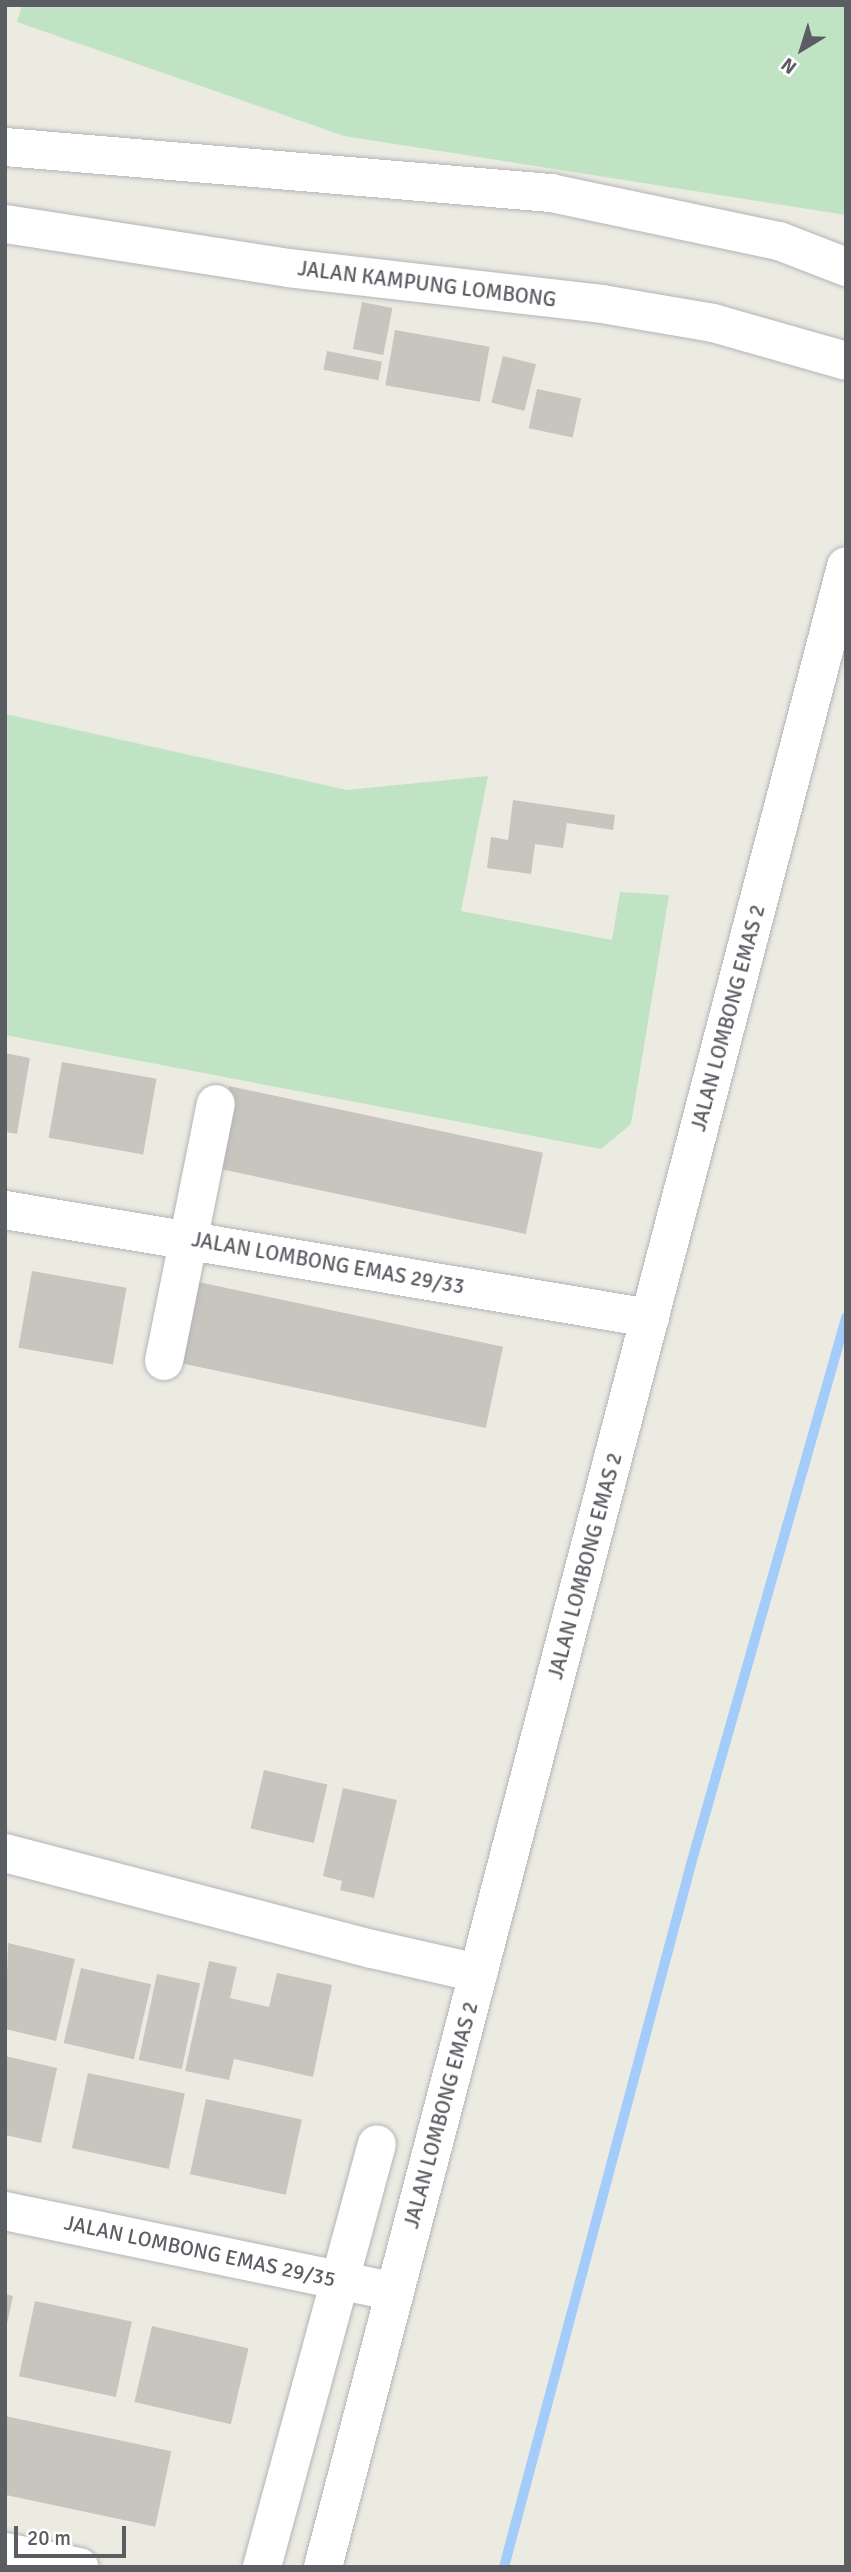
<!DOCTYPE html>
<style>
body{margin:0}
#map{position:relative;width:851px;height:2572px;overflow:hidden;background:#ecebe2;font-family:Signika,sans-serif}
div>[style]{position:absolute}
.green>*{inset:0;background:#bfe3c3}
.stream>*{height:10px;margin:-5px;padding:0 5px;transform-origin:5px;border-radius:5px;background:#a4ccfa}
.building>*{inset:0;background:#c8c5bf;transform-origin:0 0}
.roads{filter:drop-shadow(0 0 2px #b3b4b9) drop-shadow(0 0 2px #b3b4b9)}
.street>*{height:38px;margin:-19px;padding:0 19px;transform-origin:19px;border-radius:19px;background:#fff}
.secondary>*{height:38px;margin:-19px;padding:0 19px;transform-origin:19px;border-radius:19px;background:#fff}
span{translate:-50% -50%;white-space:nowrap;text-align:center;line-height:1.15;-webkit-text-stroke:6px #fff;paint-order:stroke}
.street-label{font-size:21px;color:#5a5d62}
.frame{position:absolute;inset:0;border:7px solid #5a5d62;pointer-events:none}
.north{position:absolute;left:767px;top:14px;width:70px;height:70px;-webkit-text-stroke:5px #fff;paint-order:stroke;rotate:218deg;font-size:19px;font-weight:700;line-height:28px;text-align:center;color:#5a5d62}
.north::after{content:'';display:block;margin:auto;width:24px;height:32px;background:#5a5d62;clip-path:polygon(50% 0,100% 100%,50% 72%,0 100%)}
.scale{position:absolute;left:14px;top:2526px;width:112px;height:32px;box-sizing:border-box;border:4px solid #5a5d62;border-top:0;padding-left:9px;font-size:21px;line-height:24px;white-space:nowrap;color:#5a5d62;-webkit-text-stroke:5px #fff;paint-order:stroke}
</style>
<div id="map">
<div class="green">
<i style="clip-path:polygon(22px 5px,846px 5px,846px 215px,344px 136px,17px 22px)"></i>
<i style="clip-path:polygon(5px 714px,347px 790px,488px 776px,461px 911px,612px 940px,620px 892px,669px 895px,631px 1124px,601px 1149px,5px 1035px)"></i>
</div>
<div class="stream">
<i style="left:504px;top:2567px;width:727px;rotate:-75.1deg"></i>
<i style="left:691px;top:1864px;width:568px;rotate:-74.15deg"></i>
</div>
<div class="building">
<i style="left:362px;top:302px;width:31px;height:48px;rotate:11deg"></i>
<i style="left:395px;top:330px;width:96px;height:56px;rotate:10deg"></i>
<i style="left:327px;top:351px;width:56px;height:19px;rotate:11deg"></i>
<i style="left:503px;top:356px;width:34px;height:48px;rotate:14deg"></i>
<i style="left:537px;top:389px;width:45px;height:40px;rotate:12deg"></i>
<i style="clip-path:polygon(513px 800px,615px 815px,613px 830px,567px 823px,563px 848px,535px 844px,531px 874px,487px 868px,491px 837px,508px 840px)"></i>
<i style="clip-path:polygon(5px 1053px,30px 1058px,17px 1134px,5px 1132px)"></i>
<i style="left:62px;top:1062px;width:96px;height:77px;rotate:10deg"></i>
<i style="left:229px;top:1086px;width:321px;height:83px;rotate:12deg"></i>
<i style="left:32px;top:1271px;width:96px;height:78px;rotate:10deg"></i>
<i style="left:189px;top:1280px;width:321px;height:83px;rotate:12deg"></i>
<i style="left:264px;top:1770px;width:65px;height:60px;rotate:13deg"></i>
<i style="clip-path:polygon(343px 1788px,397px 1800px,374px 1898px,340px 1890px,342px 1881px,323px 1876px)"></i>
<i style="clip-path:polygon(8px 1943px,75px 1959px,56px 2041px,5px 2029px)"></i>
<i style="clip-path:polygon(209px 1961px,237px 1967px,230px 1998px,269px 2007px,277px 1973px,332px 1985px,313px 2077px,234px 2059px,229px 2080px,185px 2071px)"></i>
<i style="left:81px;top:1968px;width:72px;height:77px;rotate:13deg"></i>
<i style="left:157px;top:1974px;width:44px;height:88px;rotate:12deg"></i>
<i style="clip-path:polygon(5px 2056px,57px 2068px,41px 2143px,5px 2135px)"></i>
<i style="left:88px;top:2073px;width:99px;height:77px;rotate:12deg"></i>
<i style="left:206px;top:2099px;width:98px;height:77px;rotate:12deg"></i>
<i style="clip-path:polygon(5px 2294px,13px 2296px,6px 2328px,5px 2328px)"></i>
<i style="left:35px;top:2301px;width:99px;height:77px;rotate:12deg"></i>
<i style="left:152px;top:2326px;width:99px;height:78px;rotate:13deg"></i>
<i style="left:5px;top:2416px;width:170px;height:77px;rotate:12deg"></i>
</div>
<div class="roads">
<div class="street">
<i style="left:5px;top:1210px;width:654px;rotate:9.51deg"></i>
<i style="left:164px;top:1361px;width:262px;rotate:-78.6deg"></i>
<i style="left:5px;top:1853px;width:379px;rotate:14.7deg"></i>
<i style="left:372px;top:1949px;width:109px;rotate:12.8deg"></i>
<i style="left:5px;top:2211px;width:398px;rotate:11.7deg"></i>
<i style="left:5px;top:2552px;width:76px;rotate:11.5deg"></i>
<i style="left:262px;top:2567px;width:438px;rotate:-74.8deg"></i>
<i style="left:323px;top:2567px;width:2068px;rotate:-75.35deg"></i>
</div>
<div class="secondary">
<i style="left:5px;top:147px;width:548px;rotate:4.82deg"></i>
<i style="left:551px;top:193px;width:233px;rotate:11.9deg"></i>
<i style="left:779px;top:241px;width:72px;rotate:21.2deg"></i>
<i style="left:5px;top:224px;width:286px;rotate:8.8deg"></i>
<i style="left:288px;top:268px;width:316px;rotate:6.5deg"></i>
<i style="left:602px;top:304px;width:113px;rotate:9.7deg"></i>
<i style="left:713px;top:323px;width:138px;rotate:15.9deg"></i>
</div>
</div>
<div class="street-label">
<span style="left:427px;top:284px;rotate:7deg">JALAN KAMPUNG LOMBONG</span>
<span style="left:728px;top:1018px;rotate:-75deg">JALAN LOMBONG EMAS 2</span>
<span style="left:328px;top:1263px;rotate:10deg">JALAN LOMBONG EMAS 29/33</span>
<span style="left:585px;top:1566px;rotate:-75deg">JALAN LOMBONG EMAS 2</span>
<span style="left:441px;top:2115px;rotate:-75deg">JALAN LOMBONG EMAS 2</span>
<span style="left:200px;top:2251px;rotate:12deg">JALAN LOMBONG EMAS 29/35</span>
</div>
<div class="frame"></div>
<div class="north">N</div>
<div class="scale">20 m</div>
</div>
